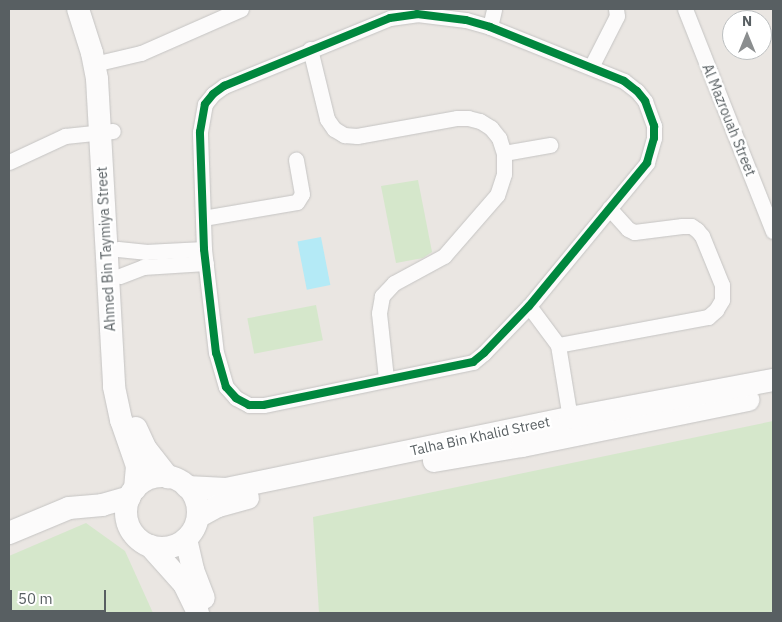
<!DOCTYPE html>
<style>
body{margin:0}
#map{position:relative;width:782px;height:622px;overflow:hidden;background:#eae6e2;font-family:"IBM Plex Sans",sans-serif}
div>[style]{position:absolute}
.green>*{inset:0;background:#d5e7cb;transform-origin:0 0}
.water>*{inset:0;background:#b4eaf6;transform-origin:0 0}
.roads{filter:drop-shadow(0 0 1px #c5c4c3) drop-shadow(0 0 1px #c5c4c3)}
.street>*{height:15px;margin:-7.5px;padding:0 7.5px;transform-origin:7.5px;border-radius:7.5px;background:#fcfbfb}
.secondary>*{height:22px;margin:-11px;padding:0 11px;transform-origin:11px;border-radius:11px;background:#fcfbfb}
.secondary>.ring{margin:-11px;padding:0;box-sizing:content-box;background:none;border:22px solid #fcfbfb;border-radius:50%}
.cycleway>*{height:8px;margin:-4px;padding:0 4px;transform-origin:4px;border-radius:4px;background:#00873e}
span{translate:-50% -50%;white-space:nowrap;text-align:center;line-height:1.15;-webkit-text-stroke:4.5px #fff;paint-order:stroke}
.street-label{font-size:14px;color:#585f62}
.frame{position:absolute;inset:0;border:10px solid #585f62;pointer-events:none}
.north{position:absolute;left:722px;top:10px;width:50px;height:50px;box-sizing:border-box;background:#fff;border:1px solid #bcbfc0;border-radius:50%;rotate:0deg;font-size:14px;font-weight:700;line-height:20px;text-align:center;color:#585f62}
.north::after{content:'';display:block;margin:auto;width:18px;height:22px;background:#8b8e8f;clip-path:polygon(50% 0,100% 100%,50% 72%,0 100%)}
.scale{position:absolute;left:10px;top:590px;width:96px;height:22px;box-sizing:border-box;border:2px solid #585f62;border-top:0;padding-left:6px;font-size:15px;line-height:18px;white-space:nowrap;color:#585f62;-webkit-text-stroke:4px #fff;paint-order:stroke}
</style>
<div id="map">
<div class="green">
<i style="clip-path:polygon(418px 180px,432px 252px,423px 258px,396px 263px,381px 186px)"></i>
<i style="left:316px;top:305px;width:36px;height:70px;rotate:79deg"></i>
<i style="clip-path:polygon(773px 421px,773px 613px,319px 613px,313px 517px)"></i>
<i style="clip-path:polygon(86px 523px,125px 551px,153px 613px,9px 613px,9px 556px)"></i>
</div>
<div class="water">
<i style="left:321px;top:237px;width:49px;height:24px;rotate:79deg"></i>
</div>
<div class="roads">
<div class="street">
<i style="left:685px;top:9px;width:239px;rotate:68.4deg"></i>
<i style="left:417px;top:14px;width:49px;rotate:7deg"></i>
<i style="left:466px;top:20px;width:25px;rotate:16deg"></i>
<i style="left:490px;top:27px;width:144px;rotate:21.9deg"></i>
<i style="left:624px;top:81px;width:16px;rotate:38deg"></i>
<i style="left:637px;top:91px;width:13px;rotate:51deg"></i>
<i style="left:645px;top:101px;width:27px;rotate:70deg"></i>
<i style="left:654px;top:126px;width:12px;rotate:90deg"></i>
<i style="left:654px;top:138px;width:26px;rotate:106deg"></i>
<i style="left:647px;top:163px;width:185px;rotate:129.5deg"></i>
<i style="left:529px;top:306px;width:65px;rotate:133.8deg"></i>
<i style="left:484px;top:353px;width:14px;rotate:141deg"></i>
<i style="left:473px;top:362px;width:214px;rotate:168.4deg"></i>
<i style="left:263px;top:405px;width:14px;rotate:180deg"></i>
<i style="left:249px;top:405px;width:15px;rotate:-152deg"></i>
<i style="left:236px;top:398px;width:15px;rotate:-132deg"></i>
<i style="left:226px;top:387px;width:35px;rotate:-106deg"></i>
<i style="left:216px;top:353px;width:105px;rotate:-96.6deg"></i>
<i style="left:204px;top:249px;width:117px;rotate:-92deg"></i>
<i style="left:200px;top:132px;width:28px;rotate:-80deg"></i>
<i style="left:205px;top:104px;width:13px;rotate:-51deg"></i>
<i style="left:213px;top:94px;width:14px;rotate:-36deg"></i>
<i style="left:224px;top:86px;width:179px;rotate:-22.3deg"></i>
<i style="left:390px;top:18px;width:27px;rotate:-8deg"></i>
<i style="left:490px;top:27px;width:18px;rotate:-77deg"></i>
<i style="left:310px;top:49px;width:72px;rotate:76.3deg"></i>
<i style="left:327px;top:119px;width:12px;rotate:55deg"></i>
<i style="left:334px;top:129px;width:12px;rotate:31deg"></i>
<i style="left:344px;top:135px;width:13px;rotate:4deg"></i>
<i style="left:357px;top:136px;width:102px;rotate:-10.2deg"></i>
<i style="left:457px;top:118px;width:11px"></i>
<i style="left:468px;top:118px;width:12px;rotate:14deg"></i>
<i style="left:480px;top:121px;width:13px;rotate:32deg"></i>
<i style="left:491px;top:128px;width:13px;rotate:51deg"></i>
<i style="left:499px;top:138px;width:16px;rotate:72deg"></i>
<i style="left:504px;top:153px;width:21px;rotate:90deg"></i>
<i style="left:504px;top:174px;width:22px;rotate:108deg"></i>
<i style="left:497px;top:195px;width:81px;rotate:131deg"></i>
<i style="left:444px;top:256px;width:57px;rotate:151.6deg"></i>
<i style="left:394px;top:283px;width:18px;rotate:133deg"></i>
<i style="left:382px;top:296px;width:17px;rotate:100deg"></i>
<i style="left:379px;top:313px;width:66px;rotate:83.9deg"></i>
<i style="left:94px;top:64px;width:48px;rotate:-13.2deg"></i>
<i style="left:141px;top:53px;width:109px;rotate:-23.7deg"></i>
<i style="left:591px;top:67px;width:57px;rotate:-63deg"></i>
<i style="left:617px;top:16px;width:7px;rotate:-98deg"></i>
<i style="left:504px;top:153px;width:47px;rotate:-9.9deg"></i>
<i style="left:9px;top:162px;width:62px;rotate:-24.9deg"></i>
<i style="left:65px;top:136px;width:48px;rotate:-5.9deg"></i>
<i style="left:203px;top:218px;width:95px;rotate:-9.7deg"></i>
<i style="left:297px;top:202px;width:9px;rotate:-58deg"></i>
<i style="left:302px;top:194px;width:35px;rotate:-100deg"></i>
<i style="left:118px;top:249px;width:27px;rotate:6deg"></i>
<i style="left:145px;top:252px;width:59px;rotate:-2.9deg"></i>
<i style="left:120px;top:276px;width:25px;rotate:-21deg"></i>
<i style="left:143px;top:267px;width:63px;rotate:-3.6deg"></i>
<i style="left:529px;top:306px;width:49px;rotate:53.4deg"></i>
<i style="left:558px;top:345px;width:74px;rotate:80.7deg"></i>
<i style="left:558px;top:345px;width:153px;rotate:-10.6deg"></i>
<i style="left:708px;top:317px;width:11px;rotate:-41deg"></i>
<i style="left:716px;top:310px;width:12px;rotate:-59deg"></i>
<i style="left:722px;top:300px;width:15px;rotate:-90deg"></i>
<i style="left:722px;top:285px;width:53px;rotate:-112.2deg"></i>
<i style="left:702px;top:236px;width:8px;rotate:-130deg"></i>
<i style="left:697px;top:230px;width:7px;rotate:-146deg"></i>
<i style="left:691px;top:226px;width:9px;rotate:180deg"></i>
<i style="left:682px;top:226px;width:48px;rotate:172.9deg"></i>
<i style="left:634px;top:232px;width:7px;rotate:-153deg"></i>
<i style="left:628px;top:229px;width:28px;rotate:-132deg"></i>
</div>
<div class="secondary">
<i style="left:78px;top:9px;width:46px;rotate:72.3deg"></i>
<i style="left:92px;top:53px;width:26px;rotate:79deg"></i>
<i style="left:97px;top:79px;width:308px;rotate:86.8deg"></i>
<i style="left:114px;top:387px;width:34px;rotate:78deg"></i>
<i style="left:121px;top:420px;width:49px;rotate:70.8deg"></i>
<i style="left:137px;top:466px;width:23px;rotate:95deg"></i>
<i style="left:136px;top:428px;width:23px;rotate:65deg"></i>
<i style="left:146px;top:449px;width:36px;rotate:52deg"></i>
<i style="left:434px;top:461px;width:89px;rotate:-9.7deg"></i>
<i style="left:522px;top:446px;width:231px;rotate:-11.5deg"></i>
<i class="ring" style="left:126px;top:476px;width:50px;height:50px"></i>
<i style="left:187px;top:487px;width:39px;rotate:3deg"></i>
<i style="left:226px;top:489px;width:351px;rotate:-11.7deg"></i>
<i style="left:570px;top:418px;width:207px;rotate:-10.6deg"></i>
<i style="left:198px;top:517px;width:23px;rotate:-29deg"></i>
<i style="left:218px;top:506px;width:31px;rotate:-15deg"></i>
<i style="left:9px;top:533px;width:65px;rotate:-22.6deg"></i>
<i style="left:69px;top:508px;width:33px;rotate:-5deg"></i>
<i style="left:102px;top:505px;width:29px;rotate:-16deg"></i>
<i style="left:186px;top:539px;width:32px;rotate:77deg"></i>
<i style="left:193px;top:570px;width:30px;rotate:69deg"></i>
<i style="left:150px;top:546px;width:51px;rotate:48.2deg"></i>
<i style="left:184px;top:584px;width:32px;rotate:64deg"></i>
</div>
</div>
<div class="cycleway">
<i style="left:417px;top:14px;width:49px;rotate:7deg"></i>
<i style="left:466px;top:20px;width:25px;rotate:16deg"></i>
<i style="left:490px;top:27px;width:144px;rotate:21.9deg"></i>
<i style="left:624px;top:81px;width:16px;rotate:38deg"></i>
<i style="left:637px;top:91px;width:13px;rotate:51deg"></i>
<i style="left:645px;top:101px;width:27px;rotate:70deg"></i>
<i style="left:654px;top:126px;width:12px;rotate:90deg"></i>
<i style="left:654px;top:138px;width:26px;rotate:106deg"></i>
<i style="left:647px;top:163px;width:185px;rotate:129.5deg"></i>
<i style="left:529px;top:306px;width:65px;rotate:133.8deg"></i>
<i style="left:484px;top:353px;width:14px;rotate:141deg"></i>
<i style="left:473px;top:362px;width:214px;rotate:168.4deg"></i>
<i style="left:263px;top:405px;width:14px;rotate:180deg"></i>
<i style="left:249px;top:405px;width:15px;rotate:-152deg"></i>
<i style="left:236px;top:398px;width:15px;rotate:-132deg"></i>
<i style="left:226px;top:387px;width:35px;rotate:-106deg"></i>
<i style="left:216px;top:353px;width:105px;rotate:-96.6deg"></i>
<i style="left:204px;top:249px;width:117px;rotate:-92deg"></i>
<i style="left:200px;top:132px;width:28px;rotate:-80deg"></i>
<i style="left:205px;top:104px;width:13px;rotate:-51deg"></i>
<i style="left:213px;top:94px;width:14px;rotate:-36deg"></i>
<i style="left:224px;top:86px;width:179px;rotate:-22.3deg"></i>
<i style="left:390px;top:18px;width:27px;rotate:-8deg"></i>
</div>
<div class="street-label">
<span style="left:729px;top:120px;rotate:68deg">Al Mazrouah Street</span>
<span style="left:106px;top:249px;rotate:-93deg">Ahmed Bin Taymiya Street</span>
<span style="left:480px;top:436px;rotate:-12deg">Talha Bin Khalid Street</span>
</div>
<div class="frame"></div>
<div class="north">N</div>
<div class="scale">50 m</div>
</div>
